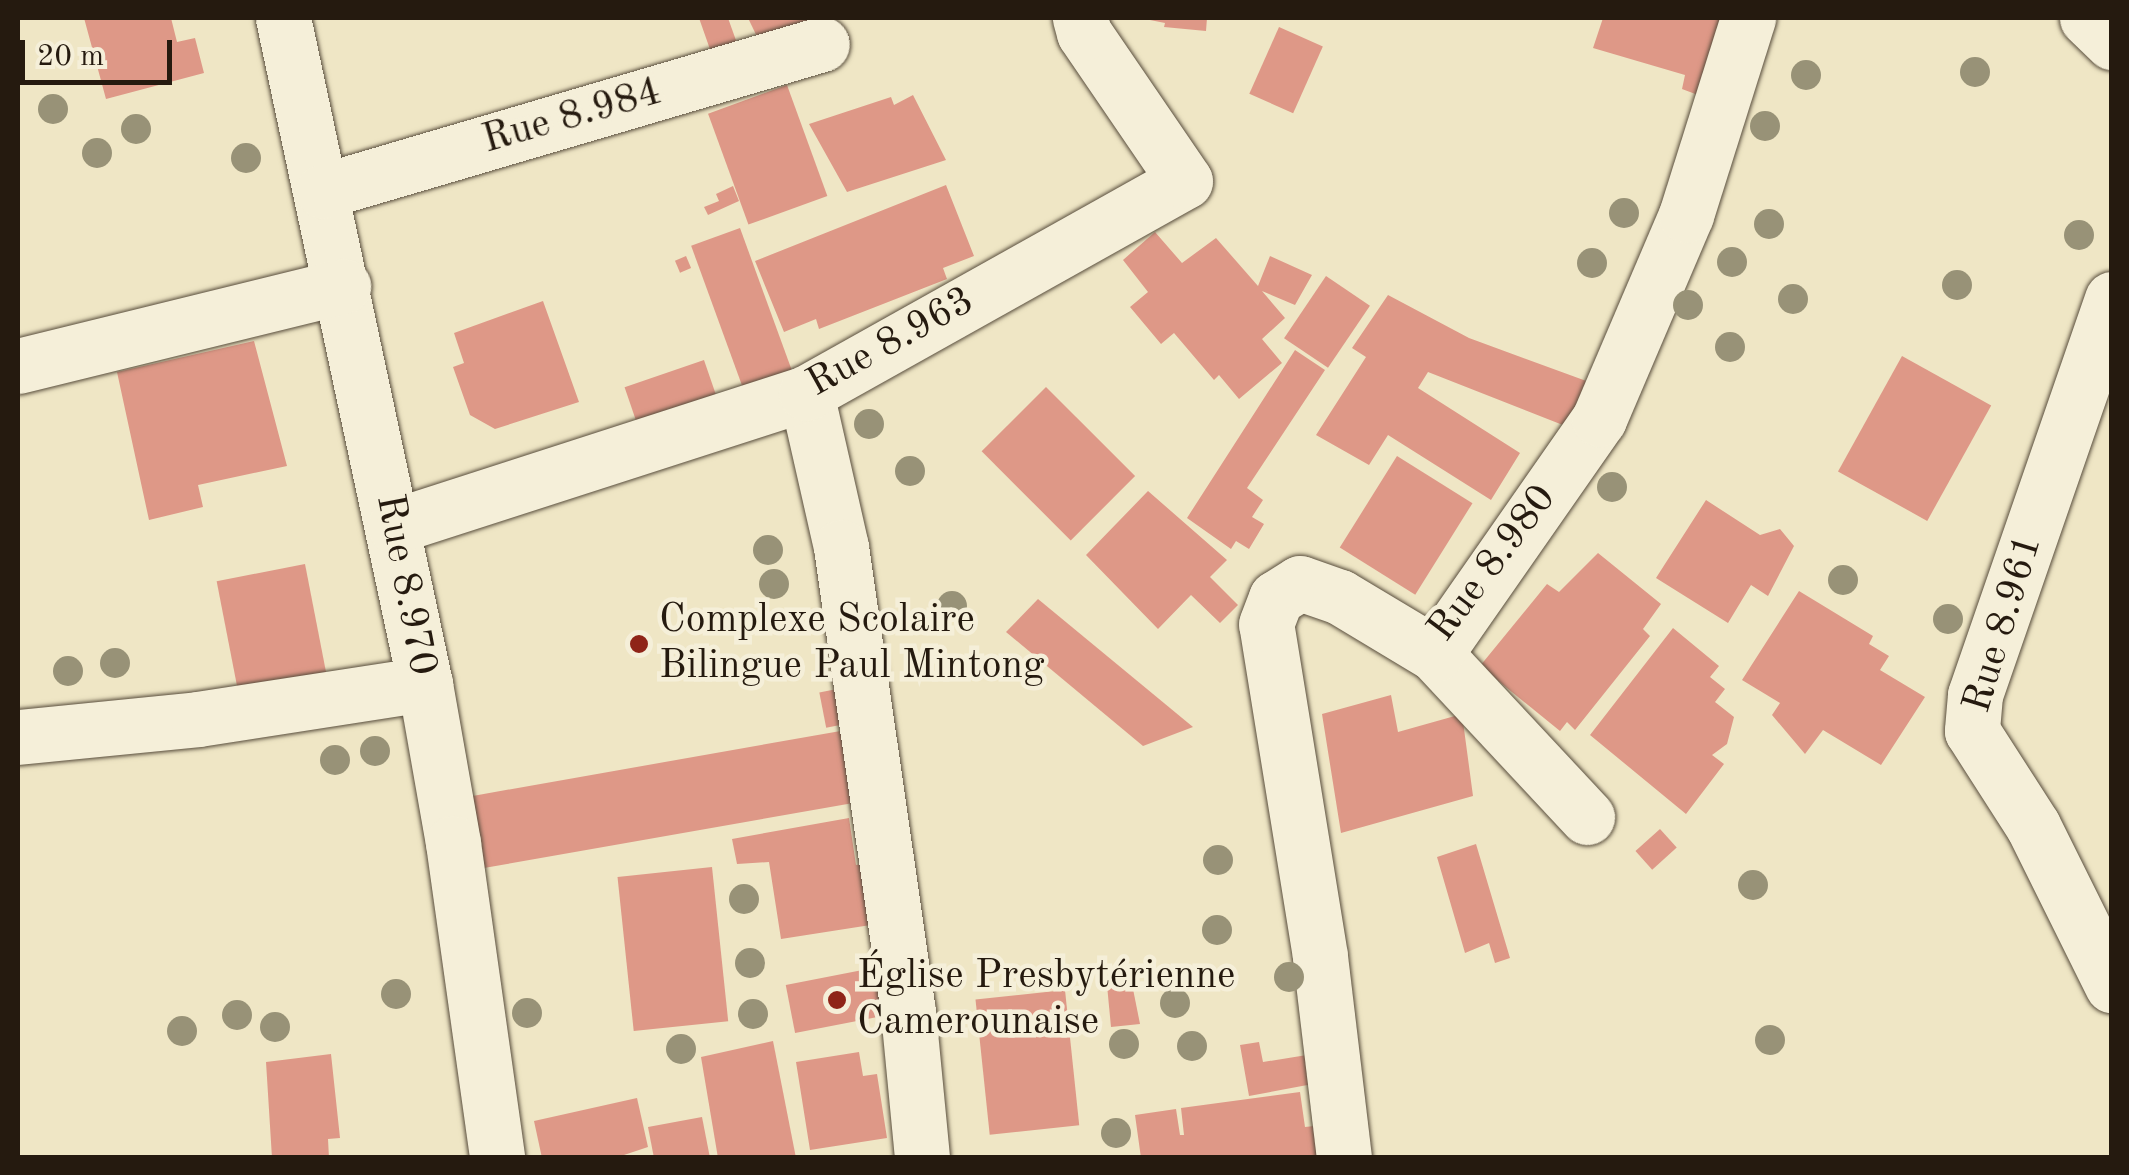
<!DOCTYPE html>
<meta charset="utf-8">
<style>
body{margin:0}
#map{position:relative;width:2129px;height:1175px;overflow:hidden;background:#efe6c5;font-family:"Old Standard TT",serif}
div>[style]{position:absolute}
.building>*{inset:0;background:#de9887;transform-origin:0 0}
.roads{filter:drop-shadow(0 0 2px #584d3c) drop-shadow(0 0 2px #584d3c)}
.minor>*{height:55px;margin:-27.5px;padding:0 27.5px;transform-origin:27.5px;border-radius:27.5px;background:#f5efd9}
.trees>*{width:30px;height:30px;margin:-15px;border-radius:50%;background:#989277}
.dots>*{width:28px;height:28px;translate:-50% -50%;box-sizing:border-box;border:5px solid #f5efd9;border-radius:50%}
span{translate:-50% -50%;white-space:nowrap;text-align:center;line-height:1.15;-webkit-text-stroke:9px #f5efd9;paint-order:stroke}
.street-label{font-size:40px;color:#251a0f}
.poi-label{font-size:40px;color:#251a0f}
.left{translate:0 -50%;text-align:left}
.frame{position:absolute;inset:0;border:20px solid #251a0f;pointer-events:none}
.scale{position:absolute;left:20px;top:40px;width:152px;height:45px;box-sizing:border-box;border:5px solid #251a0f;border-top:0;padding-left:12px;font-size:30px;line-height:35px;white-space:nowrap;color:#251a0f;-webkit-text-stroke:8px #f5efd9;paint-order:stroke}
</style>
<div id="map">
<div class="building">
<i style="clip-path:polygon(84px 18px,171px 18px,177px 42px,195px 38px,204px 73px,106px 99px)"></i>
<i style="clip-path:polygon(699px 18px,728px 18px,738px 46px,712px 55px)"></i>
<i style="clip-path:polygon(748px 18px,831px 18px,763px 49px)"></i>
<i style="clip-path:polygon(1140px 18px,1207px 18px,1206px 31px,1164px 27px,1165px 23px)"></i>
<i style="clip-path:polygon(1603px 18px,1734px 18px,1714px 101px,1682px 89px,1685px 75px,1593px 48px)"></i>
<i style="left:1279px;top:27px;width:48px;height:73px;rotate:24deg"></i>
<i style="left:787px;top:85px;width:118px;height:84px;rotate:70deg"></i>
<i style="clip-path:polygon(913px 95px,946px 160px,847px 192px,809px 124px,891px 97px,894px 105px)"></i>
<i style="clip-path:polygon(946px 185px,974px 256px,943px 268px,947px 279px,819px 329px,816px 319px,784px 332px,755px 261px)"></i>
<i style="clip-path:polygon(733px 186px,739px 201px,708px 215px,704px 207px,719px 201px,716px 194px)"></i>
<i style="left:740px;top:228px;width:152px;height:52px;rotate:70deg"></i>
<i style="clip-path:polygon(1155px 232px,1182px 263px,1216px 238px,1258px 286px,1270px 256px,1312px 275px,1295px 305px,1262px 291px,1285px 318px,1262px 339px,1282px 363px,1239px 399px,1219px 375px,1214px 380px,1174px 333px,1161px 344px,1130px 307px,1148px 292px,1123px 260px)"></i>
<i style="left:686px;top:256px;width:13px;height:12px;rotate:67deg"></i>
<i style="left:1326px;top:276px;width:53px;height:75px;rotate:34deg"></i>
<i style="clip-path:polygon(1388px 295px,1469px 338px,1600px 386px,1573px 429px,1428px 372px,1418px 388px,1520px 453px,1491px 500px,1388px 435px,1369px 465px,1316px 435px,1366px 357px,1352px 348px)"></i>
<i style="clip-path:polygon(543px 301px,579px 402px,495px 429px,470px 415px,453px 367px,464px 363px,454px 333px)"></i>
<i style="clip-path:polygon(254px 341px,287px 466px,198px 485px,203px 507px,149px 520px,117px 372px)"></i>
<i style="clip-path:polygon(1295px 350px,1325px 370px,1247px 488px,1263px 500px,1252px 517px,1264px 524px,1249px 549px,1236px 541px,1231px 549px,1187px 518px)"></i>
<i style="left:1902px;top:356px;width:102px;height:132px;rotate:29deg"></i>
<i style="left:704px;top:360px;width:39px;height:84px;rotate:71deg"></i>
<i style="left:1046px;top:387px;width:126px;height:91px;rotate:45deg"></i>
<i style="left:1397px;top:456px;width:89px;height:108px;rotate:32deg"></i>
<i style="clip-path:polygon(1148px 491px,1227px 560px,1210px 577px,1238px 605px,1220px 623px,1191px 595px,1158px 629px,1086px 555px)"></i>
<i style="clip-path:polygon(1706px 500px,1760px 535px,1780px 529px,1794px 546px,1768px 596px,1751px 585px,1728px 623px,1656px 578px)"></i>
<i style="clip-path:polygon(1598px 553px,1661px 604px,1643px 629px,1650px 636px,1575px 730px,1567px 722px,1560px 731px,1480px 666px,1547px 584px,1559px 592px)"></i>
<i style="left:305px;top:564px;width:116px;height:90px;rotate:79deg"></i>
<i style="clip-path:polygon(1799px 591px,1873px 636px,1869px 644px,1889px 656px,1880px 670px,1925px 697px,1881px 765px,1823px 730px,1805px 754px,1772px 715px,1780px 703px,1742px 680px)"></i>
<i style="clip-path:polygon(1038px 599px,1193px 727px,1143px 746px,1006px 632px)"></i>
<i style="clip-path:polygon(1673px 628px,1719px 666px,1710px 677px,1725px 689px,1715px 702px,1734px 717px,1727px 744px,1712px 755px,1724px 764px,1686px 814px,1590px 735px)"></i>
<i style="left:837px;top:689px;width:36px;height:18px;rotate:79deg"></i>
<i style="clip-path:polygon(1391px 695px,1398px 732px,1462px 714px,1473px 796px,1341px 833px,1322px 714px)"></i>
<i style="left:852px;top:729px;width:73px;height:388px;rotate:80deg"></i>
<i style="clip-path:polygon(849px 818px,856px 865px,868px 863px,877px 924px,781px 939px,769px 862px,737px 864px,732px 839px)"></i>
<i style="left:1660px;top:829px;width:25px;height:33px;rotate:48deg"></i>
<i style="clip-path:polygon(1476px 844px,1510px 958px,1495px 963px,1489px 943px,1465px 953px,1437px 857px)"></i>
<i style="left:712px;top:867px;width:155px;height:95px;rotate:84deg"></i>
<i style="left:878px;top:967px;width:49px;height:94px;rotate:79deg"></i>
<i style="clip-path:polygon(1131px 979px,1140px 1024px,1111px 1027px,1107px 985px)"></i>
<i style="left:1065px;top:990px;width:136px;height:90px;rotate:84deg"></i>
<i style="clip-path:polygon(773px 1041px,796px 1158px,718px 1158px,701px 1057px)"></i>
<i style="clip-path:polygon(1259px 1042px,1263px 1062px,1313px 1054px,1318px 1083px,1249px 1096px,1240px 1045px)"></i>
<i style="clip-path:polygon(859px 1052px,863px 1076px,877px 1074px,887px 1138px,810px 1150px,796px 1062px)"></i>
<i style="clip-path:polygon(331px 1054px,340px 1138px,328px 1139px,329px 1158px,272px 1158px,266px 1062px)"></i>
<i style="clip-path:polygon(1300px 1092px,1305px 1127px,1314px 1126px,1317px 1158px,1141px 1158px,1135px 1115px,1176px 1109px,1180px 1135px,1184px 1135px,1181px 1108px)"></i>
<i style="clip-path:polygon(637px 1098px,648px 1147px,615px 1158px,542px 1158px,534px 1121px)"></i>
<i style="clip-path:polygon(702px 1117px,710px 1158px,654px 1158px,648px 1127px)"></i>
</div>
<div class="roads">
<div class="minor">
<i style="left:283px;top:18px;width:681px;rotate:77.96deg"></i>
<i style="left:425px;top:684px;width:161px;rotate:80deg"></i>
<i style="left:453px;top:843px;width:318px;rotate:82deg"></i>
<i style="left:2087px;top:18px;width:35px;rotate:44deg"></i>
<i style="left:323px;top:191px;width:520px;rotate:-16.41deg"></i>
<i style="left:2112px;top:299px;width:419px;rotate:109.1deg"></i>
<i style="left:1975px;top:695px;width:36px;rotate:95deg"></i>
<i style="left:1972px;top:731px;width:113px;rotate:57.3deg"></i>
<i style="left:2033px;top:826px;width:178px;rotate:63.6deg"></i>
<i style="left:18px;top:366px;width:335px;rotate:-13.8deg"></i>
<i style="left:806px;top:393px;width:158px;rotate:77.2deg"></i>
<i style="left:841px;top:547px;width:470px;rotate:81.8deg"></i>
<i style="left:908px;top:1012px;width:147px;rotate:84.5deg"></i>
<i style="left:395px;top:526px;width:432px;rotate:-17.9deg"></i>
<i style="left:806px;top:393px;width:434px;rotate:-29.2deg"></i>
<i style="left:1185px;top:181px;width:179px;rotate:-124.3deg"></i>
<i style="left:1084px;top:33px;width:16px;rotate:-105deg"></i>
<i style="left:1435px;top:654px;width:223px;rotate:47deg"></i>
<i style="left:18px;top:737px;width:181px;rotate:-5.7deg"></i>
<i style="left:198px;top:719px;width:230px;rotate:-8.8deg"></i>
<i style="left:1344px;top:1158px;width:203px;rotate:-96.8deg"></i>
<i style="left:1320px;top:956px;width:336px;rotate:-99.2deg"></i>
<i style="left:1266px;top:624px;width:28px;rotate:-69deg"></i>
<i style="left:1276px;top:598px;width:28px;rotate:-32deg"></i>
<i style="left:1300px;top:583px;width:42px;rotate:19.3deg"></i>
<i style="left:1340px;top:597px;width:111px;rotate:31deg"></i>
<i style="left:1435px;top:654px;width:287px;rotate:-55.1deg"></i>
<i style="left:1599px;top:419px;width:222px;rotate:-66.9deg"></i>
<i style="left:1686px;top:215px;width:207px;rotate:-72.5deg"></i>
</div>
</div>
<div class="trees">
<i style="left:1975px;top:72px"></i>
<i style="left:1806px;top:75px"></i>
<i style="left:53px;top:109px"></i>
<i style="left:1765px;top:126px"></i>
<i style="left:136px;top:129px"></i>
<i style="left:97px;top:153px"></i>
<i style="left:246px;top:158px"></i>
<i style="left:1624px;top:213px"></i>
<i style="left:1769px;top:224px"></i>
<i style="left:2079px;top:235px"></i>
<i style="left:1732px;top:262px"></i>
<i style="left:1592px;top:263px"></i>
<i style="left:1957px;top:285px"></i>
<i style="left:1793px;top:299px"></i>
<i style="left:1688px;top:305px"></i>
<i style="left:1730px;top:347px"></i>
<i style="left:869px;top:424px"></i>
<i style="left:910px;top:471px"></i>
<i style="left:1612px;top:487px"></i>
<i style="left:768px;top:550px"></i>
<i style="left:1843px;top:580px"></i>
<i style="left:774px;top:584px"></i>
<i style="left:952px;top:606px"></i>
<i style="left:1948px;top:619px"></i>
<i style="left:115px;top:663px"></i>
<i style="left:68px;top:671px"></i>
<i style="left:375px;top:751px"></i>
<i style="left:335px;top:760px"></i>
<i style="left:1218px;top:860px"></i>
<i style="left:1753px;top:885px"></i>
<i style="left:744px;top:899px"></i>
<i style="left:1217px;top:930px"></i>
<i style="left:750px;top:963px"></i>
<i style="left:1289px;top:977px"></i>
<i style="left:396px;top:994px"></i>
<i style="left:1175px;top:1003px"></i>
<i style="left:527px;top:1013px"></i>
<i style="left:753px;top:1014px"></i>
<i style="left:237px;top:1015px"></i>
<i style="left:275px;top:1027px"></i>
<i style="left:182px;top:1031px"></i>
<i style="left:1770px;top:1040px"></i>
<i style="left:1124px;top:1044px"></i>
<i style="left:1192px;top:1046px"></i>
<i style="left:681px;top:1049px"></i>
<i style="left:1116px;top:1133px"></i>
</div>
<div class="dots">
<i style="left:639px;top:644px;background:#8f2418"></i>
<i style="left:837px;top:1000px;background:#8f2418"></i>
</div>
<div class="street-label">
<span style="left:572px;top:117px;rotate:-16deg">Rue 8.984</span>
<span style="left:891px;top:343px;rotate:-29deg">Rue 8.963</span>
<span style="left:1493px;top:564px;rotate:-53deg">Rue 8.980</span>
<span style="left:405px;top:585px;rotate:79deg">Rue 8.970</span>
<span style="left:2004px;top:624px;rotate:-73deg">Rue 8.961</span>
</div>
<div class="poi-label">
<span class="left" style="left:659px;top:644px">Complexe Scolaire<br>Bilingue Paul Mintong</span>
<span class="left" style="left:857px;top:1000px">Église Presbytérienne<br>Camerounaise</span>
</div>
<div class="frame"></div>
<div class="scale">20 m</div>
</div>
